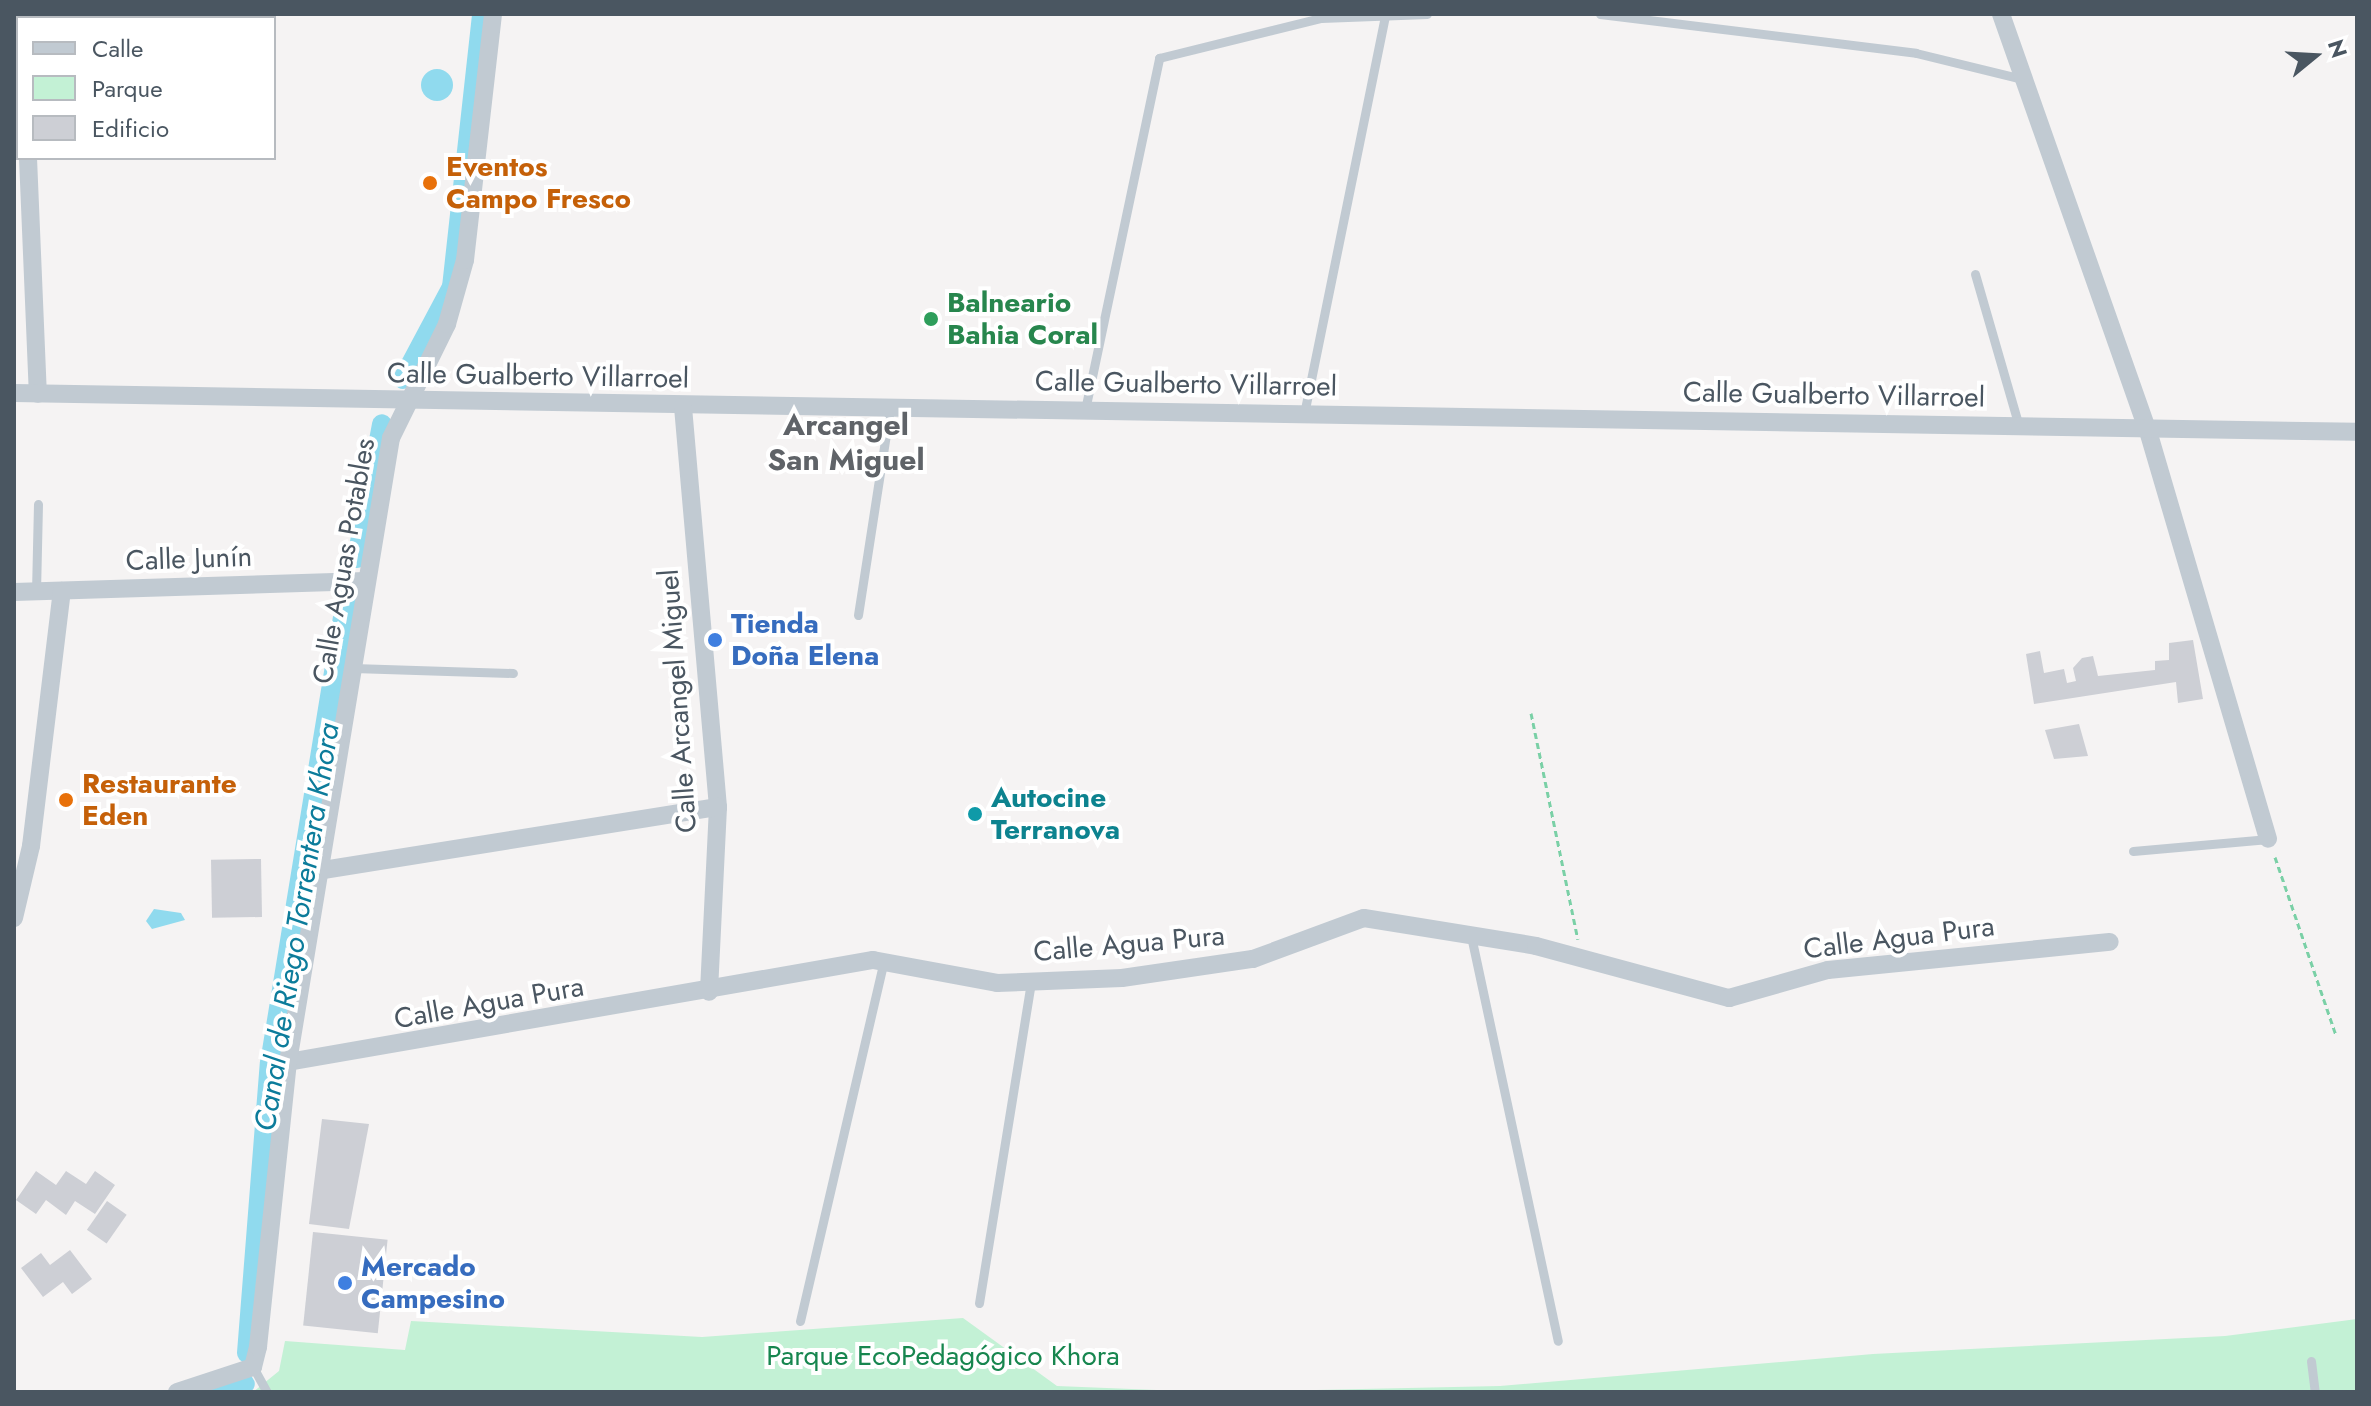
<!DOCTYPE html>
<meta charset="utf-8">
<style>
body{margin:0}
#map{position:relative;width:2371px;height:1406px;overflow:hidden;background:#f5f3f3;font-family:Jost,sans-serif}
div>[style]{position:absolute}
.green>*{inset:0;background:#c3f1d5}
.water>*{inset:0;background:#90daee}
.round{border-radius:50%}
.canal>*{height:20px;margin:-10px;padding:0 10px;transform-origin:10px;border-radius:10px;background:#90daee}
.building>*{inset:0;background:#cdcfd5;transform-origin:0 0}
.path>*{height:3px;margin-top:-1.5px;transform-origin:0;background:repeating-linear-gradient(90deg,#7ad0a6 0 6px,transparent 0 10px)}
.lane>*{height:9px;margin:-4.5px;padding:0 4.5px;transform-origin:4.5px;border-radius:4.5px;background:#c1cad2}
.street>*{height:18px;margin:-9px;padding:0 9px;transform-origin:9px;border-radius:9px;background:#c1cad2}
.dots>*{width:22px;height:22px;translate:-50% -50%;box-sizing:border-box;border:4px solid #fff;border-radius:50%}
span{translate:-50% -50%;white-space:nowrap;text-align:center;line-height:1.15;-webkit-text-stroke:8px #fff;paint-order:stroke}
.food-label{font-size:28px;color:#c56008;font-weight:700}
.left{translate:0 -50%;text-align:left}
.leisure-label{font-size:28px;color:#27864d;font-weight:700}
.street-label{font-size:28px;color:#4a5661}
.shop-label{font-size:28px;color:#366cbe;font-weight:700}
.culture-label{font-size:28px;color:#0d838f;font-weight:700}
.park-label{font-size:28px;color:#17864f}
.neighbourhood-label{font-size:30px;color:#5f6368;font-weight:700}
.water-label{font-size:30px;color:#0c7c9b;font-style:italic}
.frame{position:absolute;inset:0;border:16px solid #4a5661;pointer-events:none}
.legend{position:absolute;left:16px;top:16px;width:260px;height:144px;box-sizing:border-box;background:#fff;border:2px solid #b7bbc0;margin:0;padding:10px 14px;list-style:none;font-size:24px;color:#4a5661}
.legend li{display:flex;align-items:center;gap:16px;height:40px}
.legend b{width:40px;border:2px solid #b7bbc0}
.north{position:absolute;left:2275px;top:16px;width:80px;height:80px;-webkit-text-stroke:6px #fff;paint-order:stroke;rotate:72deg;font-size:22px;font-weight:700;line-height:32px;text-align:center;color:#4a5661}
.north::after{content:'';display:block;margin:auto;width:28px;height:36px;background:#4a5661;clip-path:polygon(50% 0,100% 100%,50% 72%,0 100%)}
</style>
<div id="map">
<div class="green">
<i style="clip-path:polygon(963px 1318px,1057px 1386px,1206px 1392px,253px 1392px,279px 1371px,285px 1341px,405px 1350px,411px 1321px,702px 1337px)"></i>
<i style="clip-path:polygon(2357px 1319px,2357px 1392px,1220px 1392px,1500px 1386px,1873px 1354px,2225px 1336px)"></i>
</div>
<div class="water">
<i class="round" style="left:421px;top:69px;width:32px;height:32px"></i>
<i style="clip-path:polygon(154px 909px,181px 913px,185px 920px,152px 929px,146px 921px)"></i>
</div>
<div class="canal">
<i style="left:403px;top:379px;width:104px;rotate:-62deg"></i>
<i style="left:452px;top:287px;width:275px;rotate:-83.7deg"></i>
<i style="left:357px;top:558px;width:136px;rotate:-79.4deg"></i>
<i style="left:247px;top:1353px;width:291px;rotate:-85.5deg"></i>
<i style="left:270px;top:1063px;width:471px;rotate:-80.7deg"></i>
<i style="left:218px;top:1392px;width:28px;rotate:-17deg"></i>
</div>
<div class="building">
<i style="clip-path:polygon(2193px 640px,2203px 699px,2178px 703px,2176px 682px,2034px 704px,2026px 654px,2040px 651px,2044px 673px,2064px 669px,2067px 683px,2076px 681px,2073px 668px,2082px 658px,2093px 656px,2098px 676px,2155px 670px,2155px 661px,2169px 660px,2169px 643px)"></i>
<i style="clip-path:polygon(2079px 724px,2088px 756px,2054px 759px,2045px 730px)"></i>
<i style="left:261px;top:859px;width:58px;height:50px;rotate:89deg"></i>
<i style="clip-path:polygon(322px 1119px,369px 1124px,349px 1229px,309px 1224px)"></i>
<i style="clip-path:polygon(36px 1171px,56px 1185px,66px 1171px,86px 1184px,95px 1171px,115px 1185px,95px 1214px,75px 1201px,66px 1215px,46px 1200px,36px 1214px,16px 1200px)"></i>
<i style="left:107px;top:1201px;width:24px;height:35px;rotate:35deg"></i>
<i style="left:313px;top:1232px;width:75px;height:94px;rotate:6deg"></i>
<i style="clip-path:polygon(70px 1250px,92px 1279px,72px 1294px,63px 1282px,43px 1297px,21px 1268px,41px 1253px,50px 1265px)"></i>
</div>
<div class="path">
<i style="left:1531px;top:713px;width:231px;rotate:78.3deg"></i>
<i style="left:2275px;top:857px;width:188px;rotate:71.1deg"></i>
</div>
<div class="lane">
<i style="left:1600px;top:14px;width:318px;rotate:7deg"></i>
<i style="left:1916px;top:53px;width:110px;rotate:13.7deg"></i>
<i style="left:1975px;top:274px;width:158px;rotate:73.9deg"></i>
<i style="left:1085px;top:410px;width:360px;rotate:-78.1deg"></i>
<i style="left:1159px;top:58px;width:167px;rotate:-13.9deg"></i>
<i style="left:1321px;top:18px;width:106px;rotate:-2.2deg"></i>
<i style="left:1304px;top:414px;width:406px;rotate:-78.5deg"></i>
<i style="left:36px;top:592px;width:88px;rotate:-88.7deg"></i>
<i style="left:858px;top:615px;width:209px;rotate:-81.2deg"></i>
<i style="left:353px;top:668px;width:160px;rotate:1.8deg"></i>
<i style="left:2133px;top:851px;width:136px;rotate:-5.1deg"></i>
<i style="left:1471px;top:936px;width:414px;rotate:77.9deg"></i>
<i style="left:979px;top:1303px;width:325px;rotate:-80.8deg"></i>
<i style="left:800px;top:1321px;width:371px;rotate:-76.9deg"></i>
<i style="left:2311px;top:1361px;width:31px;rotate:83deg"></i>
<i style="left:253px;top:1367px;width:29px;rotate:61deg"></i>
</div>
<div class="street">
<i style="left:23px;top:14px;width:4px;rotate:90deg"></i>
<i style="left:2001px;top:14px;width:442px;rotate:70.6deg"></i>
<i style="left:2148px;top:431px;width:425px;rotate:73.6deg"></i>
<i style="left:28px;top:158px;width:236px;rotate:87.6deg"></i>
<i style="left:14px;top:393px;width:2343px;rotate:0.95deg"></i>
<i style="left:683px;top:407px;width:402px;rotate:85deg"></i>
<i style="left:718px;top:807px;width:185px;rotate:92.8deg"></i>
<i style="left:14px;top:592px;width:352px;rotate:-1.8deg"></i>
<i style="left:317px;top:871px;width:406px;rotate:-9.1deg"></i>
<i style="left:14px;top:918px;width:74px;rotate:-76.7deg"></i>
<i style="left:31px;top:846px;width:257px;rotate:-83.1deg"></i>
<i style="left:288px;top:1062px;width:594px;rotate:-9.89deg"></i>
<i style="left:873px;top:960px;width:126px;rotate:10.5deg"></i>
<i style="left:997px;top:983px;width:125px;rotate:-2.3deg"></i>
<i style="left:1122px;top:978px;width:132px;rotate:-8.3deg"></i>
<i style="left:1253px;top:959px;width:118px;rotate:-20.3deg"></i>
<i style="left:1364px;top:918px;width:174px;rotate:9.2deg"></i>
<i style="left:1536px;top:946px;width:200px;rotate:15.1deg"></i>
<i style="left:1729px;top:998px;width:103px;rotate:-15.8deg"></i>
<i style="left:1828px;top:970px;width:283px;rotate:-5.7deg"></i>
<i style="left:177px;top:1392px;width:80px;rotate:-18.2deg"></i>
<i style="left:253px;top:1367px;width:21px;rotate:-76deg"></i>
<i style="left:258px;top:1347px;width:287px;rotate:-84deg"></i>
<i style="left:288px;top:1062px;width:632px;rotate:-80.63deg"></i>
<i style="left:391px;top:438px;width:127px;rotate:-63.8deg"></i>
<i style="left:447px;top:324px;width:66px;rotate:-74.3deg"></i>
<i style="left:465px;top:260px;width:248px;rotate:-83.5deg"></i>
</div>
<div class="dots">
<i style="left:430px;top:183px;background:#e8710a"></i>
<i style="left:931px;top:319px;background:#2e9e5b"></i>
<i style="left:715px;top:640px;background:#3f7fe0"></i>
<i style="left:66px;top:800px;background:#e8710a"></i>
<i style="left:975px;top:814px;background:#0f9aa8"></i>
<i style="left:345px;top:1283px;background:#3f7fe0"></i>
</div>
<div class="food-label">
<span class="left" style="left:446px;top:183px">Eventos<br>Campo Fresco</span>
<span class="left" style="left:82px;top:800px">Restaurante<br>Eden</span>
</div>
<div class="leisure-label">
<span class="left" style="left:947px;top:319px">Balneario<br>Bahia Coral</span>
</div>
<div class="street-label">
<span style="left:538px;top:376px;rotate:1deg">Calle Gualberto Villarroel</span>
<span style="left:1186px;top:384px;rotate:1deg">Calle Gualberto Villarroel</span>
<span style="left:1834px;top:395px;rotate:1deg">Calle Gualberto Villarroel</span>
<span style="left:189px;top:559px;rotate:-2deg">Calle Junín</span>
<span style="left:344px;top:561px;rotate:-80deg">Calle Aguas Potables</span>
<span style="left:678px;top:701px;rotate:-94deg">Calle Arcangel Miguel</span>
<span style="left:1899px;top:938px;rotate:-7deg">Calle Agua Pura</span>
<span style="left:1129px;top:944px;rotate:-5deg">Calle Agua Pura</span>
<span style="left:489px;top:1003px;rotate:-10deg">Calle Agua Pura</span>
</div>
<div class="shop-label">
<span class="left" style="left:731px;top:640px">Tienda<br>Doña Elena</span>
<span class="left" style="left:361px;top:1283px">Mercado<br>Campesino</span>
</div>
<div class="culture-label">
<span class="left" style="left:991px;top:814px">Autocine<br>Terranova</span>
</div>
<div class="park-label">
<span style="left:943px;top:1356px">Parque EcoPedagógico Khora</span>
</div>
<div class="neighbourhood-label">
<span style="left:846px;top:442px">Arcangel<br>San Miguel</span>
</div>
<div class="water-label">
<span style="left:297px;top:927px;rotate:-81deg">Canal de Riego Torrentera Khora</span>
</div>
<div class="frame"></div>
<ul class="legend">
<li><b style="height:10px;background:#c1cad2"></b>Calle</li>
<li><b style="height:22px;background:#c3f1d5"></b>Parque</li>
<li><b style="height:22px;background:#cdcfd5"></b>Edificio</li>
</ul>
<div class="north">N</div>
</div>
